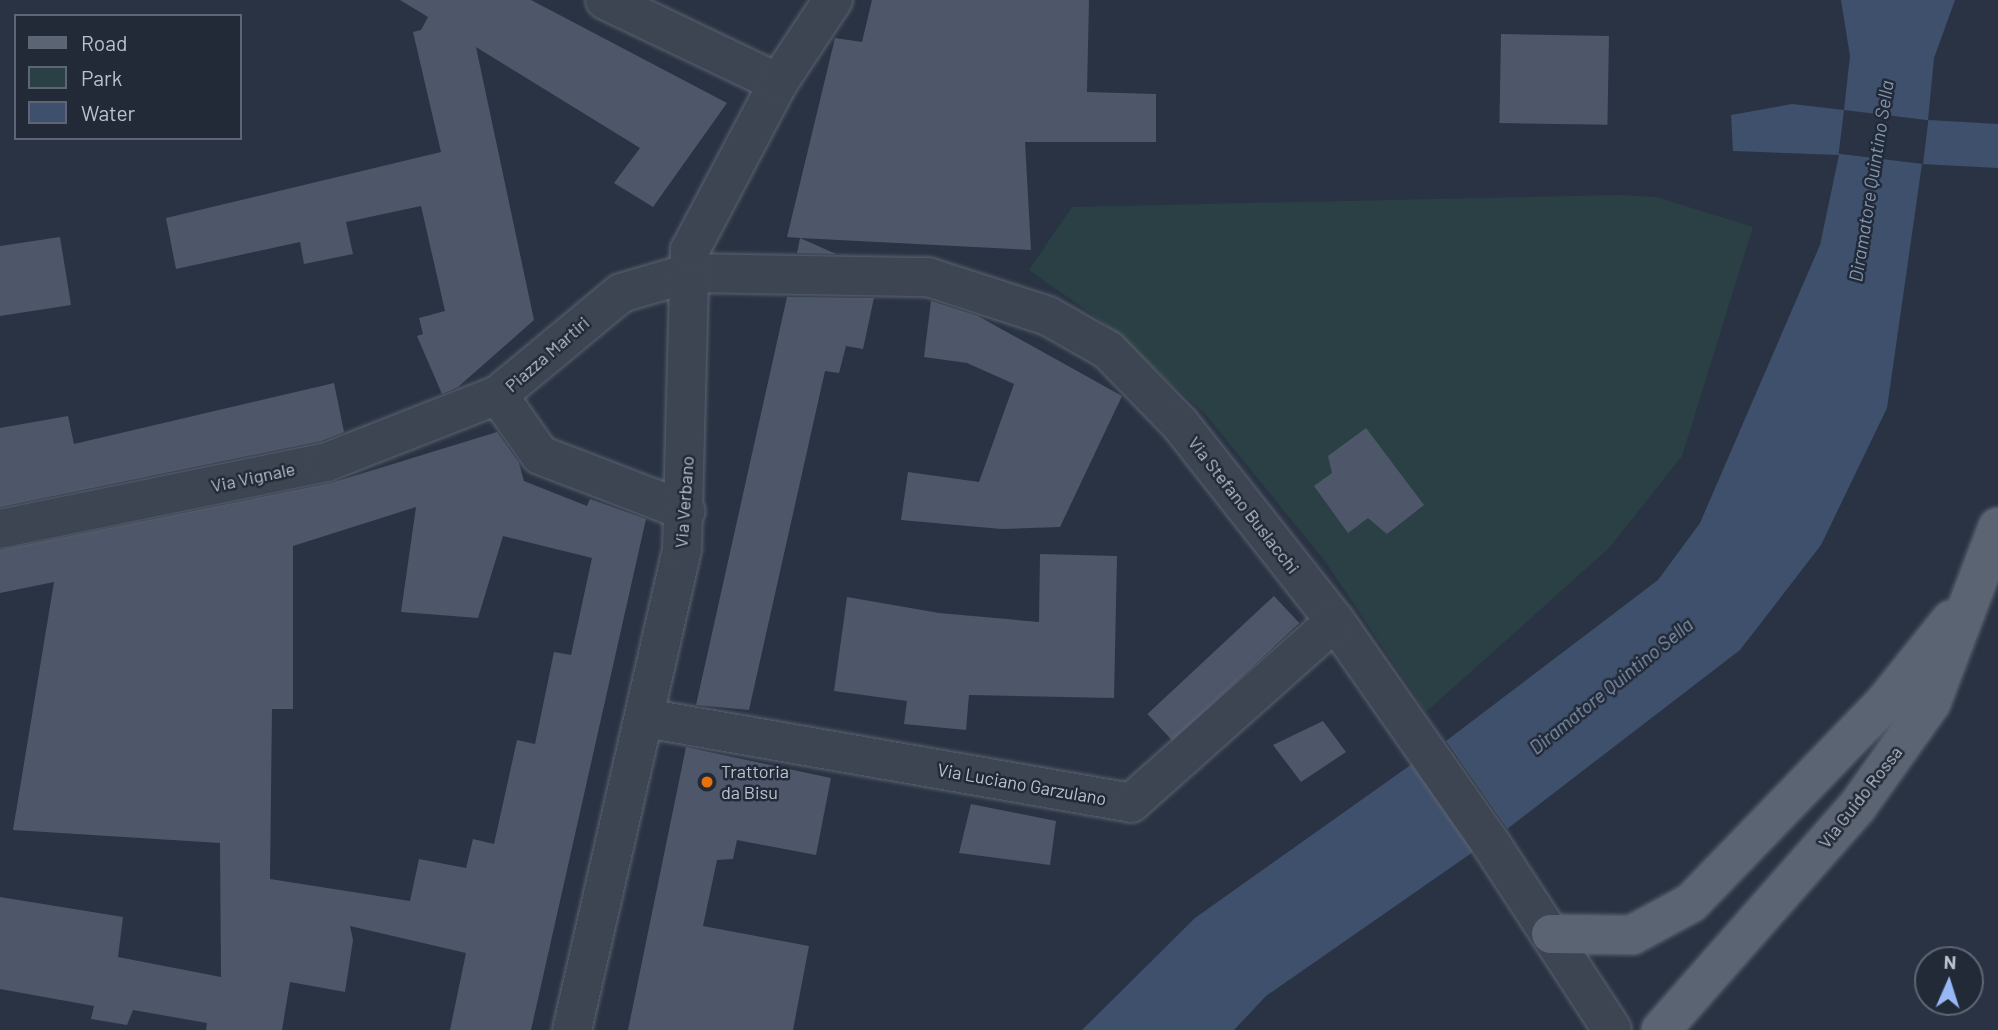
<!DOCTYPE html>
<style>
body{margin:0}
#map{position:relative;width:1998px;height:1030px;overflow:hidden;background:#293343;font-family:Barlow,sans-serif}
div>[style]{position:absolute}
.green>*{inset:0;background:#2b4044}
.water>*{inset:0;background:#3f506c}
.pier>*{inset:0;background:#293343;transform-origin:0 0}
.building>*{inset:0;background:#4d5769;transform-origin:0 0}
.roads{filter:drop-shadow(0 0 2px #5c6370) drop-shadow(0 0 2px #5c6370)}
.minor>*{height:38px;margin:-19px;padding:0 19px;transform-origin:19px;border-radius:19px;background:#3d4553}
.major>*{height:38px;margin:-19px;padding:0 19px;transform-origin:19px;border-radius:19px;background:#5b6473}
.dots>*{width:19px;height:19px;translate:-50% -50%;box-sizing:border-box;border:4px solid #222a38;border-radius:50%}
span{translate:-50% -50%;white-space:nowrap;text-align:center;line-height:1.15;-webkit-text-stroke:5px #222a38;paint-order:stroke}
.street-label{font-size:18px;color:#bbc1cc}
.poi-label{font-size:18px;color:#bbc1cc}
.left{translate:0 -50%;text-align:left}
.water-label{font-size:19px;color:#8396b2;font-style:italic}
.legend{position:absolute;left:14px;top:14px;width:228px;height:126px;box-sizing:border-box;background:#222a38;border:2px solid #5f6673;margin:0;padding:9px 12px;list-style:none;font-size:21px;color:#bbc1cc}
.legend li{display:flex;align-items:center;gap:14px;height:35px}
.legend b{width:35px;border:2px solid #5f6673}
.north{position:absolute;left:1914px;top:946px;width:70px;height:70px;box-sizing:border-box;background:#222a38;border:2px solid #5f6673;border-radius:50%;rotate:3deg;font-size:19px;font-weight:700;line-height:28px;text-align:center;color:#bbc1cc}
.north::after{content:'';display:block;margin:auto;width:24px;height:32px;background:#97b8f5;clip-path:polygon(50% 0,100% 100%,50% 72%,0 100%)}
</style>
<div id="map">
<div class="green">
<i style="clip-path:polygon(1620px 195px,1656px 197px,1753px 227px,1682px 456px,1609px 548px,1426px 712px,1325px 561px,1206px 415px,1107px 325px,1029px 270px,1072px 207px)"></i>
</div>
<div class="water">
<i style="clip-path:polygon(1841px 0,1955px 0,1934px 58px,1928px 120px,1998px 124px,1998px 168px,1922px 164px,1887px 408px,1821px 545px,1740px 650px,1507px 829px,1446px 741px,1658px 580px,1700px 523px,1820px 245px,1839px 155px,1733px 151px,1731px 115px,1792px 104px,1844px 110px,1850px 56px)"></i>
<i style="clip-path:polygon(1412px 764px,1473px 852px,1266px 996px,1234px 1030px,1082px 1030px,1195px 918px)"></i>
</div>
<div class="pier">
<i style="left:1844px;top:110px;width:85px;height:44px;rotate:7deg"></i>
<i style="left:1446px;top:741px;width:107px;height:4px;rotate:55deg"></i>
</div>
<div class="building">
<i style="clip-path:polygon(400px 0,531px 0,727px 103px,653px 207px,614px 183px,640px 148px,476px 47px,534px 320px,458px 387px,442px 394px,417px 336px,423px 334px,419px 318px,445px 311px,421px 206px,346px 222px,353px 254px,304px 264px,300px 242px,176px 269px,166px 218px,441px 152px,413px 32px,421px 30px,428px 17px)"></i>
<i style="clip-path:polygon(872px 0,1089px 0,1087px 92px,1156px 94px,1156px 142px,1025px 142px,1031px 250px,800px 238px,836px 254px,797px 253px,800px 238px,787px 237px,835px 38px,862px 42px)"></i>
<i style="left:1501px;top:34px;width:108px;height:89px;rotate:1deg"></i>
<i style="clip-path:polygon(60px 237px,71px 305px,0 316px,0 246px)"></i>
<i style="clip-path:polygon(787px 297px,874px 298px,863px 349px,846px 346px,839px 373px,825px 371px,749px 710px,696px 705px)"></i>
<i style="clip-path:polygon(931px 301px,978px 316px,1122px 396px,1060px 527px,1001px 529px,901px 520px,908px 472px,979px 482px,1014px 384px,967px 363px,924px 357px)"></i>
<i style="clip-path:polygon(334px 383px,344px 432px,321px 441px,0 507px,0 428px,68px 416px,74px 444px)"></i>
<i style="clip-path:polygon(1366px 428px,1424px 505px,1387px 534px,1368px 518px,1348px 533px,1314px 486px,1332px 473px,1328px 456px)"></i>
<i style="clip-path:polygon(evenodd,497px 432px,519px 463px,524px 481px,587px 506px,590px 499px,646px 519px,531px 1030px,450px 1030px,466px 953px,350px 926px,353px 940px,345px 992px,290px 982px,282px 1030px,206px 1030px,207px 1023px,133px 1010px,127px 1025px,91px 1019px,94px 1006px,0 989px,0 897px,123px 917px,118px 957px,221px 977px,220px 843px,13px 830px,54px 582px,0 593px,0 550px,331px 483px,497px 432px,416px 507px,401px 612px,478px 618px,503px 536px,592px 558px,571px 655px,554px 652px,535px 744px,517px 740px,494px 844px,473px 839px,466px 868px,419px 859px,410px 901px,270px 879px,272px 709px,293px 709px,293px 546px,416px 507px)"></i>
<i style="clip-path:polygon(1040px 554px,1117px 556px,1114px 698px,969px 695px,966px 730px,904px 724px,907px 701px,834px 691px,847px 597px,939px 613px,1039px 622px)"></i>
<i style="left:1274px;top:596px;width:37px;height:173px;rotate:47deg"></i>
<i style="clip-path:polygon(1323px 721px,1346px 752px,1301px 782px,1273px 745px)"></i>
<i style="clip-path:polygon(686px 747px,831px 778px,816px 855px,737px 840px,733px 859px,717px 860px,703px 926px,809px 946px,793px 1030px,628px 1030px)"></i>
<i style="clip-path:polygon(971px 804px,1056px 821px,1050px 865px,959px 853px)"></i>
</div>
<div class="roads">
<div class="minor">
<i style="left:605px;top:0;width:192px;rotate:25.6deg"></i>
<i style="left:498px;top:395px;width:73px;rotate:55deg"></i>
<i style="left:540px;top:455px;width:156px;rotate:21deg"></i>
<i style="left:0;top:529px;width:334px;rotate:-11.6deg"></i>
<i style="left:327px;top:462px;width:184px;rotate:-21.4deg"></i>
<i style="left:498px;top:395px;width:160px;rotate:-39.7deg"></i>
<i style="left:621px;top:293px;width:71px;rotate:-16.4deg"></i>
<i style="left:689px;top:273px;width:239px;rotate:1deg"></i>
<i style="left:928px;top:277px;width:126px;rotate:18deg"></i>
<i style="left:1048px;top:316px;width:69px;rotate:29.5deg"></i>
<i style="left:1108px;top:350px;width:103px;rotate:45.8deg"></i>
<i style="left:1180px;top:424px;width:251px;rotate:51.8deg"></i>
<i style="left:1335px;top:621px;width:269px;rotate:55deg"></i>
<i style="left:1489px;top:841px;width:225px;rotate:56.9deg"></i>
<i style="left:645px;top:718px;width:493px;rotate:9.9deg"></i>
<i style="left:1131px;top:803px;width:273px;rotate:-41.7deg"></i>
<i style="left:572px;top:1030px;width:493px;rotate:-77.1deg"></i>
<i style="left:682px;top:549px;width:299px;rotate:-88.5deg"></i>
<i style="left:690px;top:250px;width:189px;rotate:-62.2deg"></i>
<i style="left:778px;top:83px;width:100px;rotate:-56.5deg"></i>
</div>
<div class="major">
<i style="left:1551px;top:934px;width:81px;rotate:0.7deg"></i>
<i style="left:1632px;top:935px;width:67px;rotate:-28.5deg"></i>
<i style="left:1691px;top:903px;width:281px;rotate:-46deg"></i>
<i style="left:1886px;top:701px;width:104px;rotate:-51.3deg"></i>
<i style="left:1661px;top:1030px;width:297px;rotate:-48.7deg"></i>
<i style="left:1857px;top:807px;width:128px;rotate:-54.6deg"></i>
<i style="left:1931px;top:703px;width:188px;rotate:-69.2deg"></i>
</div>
</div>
<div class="dots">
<i style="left:707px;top:782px;background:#e8710a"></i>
</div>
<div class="street-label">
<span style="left:547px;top:354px;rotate:-41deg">Piazza Martiri</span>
<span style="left:253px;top:477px;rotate:-12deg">Via Vignale</span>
<span style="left:684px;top:502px;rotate:-86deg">Via Verbano</span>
<span style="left:1244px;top:505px;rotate:52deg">Via Stefano Buslacchi</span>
<span style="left:1022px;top:784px;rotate:10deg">Via Luciano Garzulano</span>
<span style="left:1860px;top:797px;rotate:-52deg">Via Guido Rossa</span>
</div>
<div class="poi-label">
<span class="left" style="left:721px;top:782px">Trattoria<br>da Bisu</span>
</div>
<div class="water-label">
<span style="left:1871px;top:181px;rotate:-81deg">Diramatore Quintino Sella</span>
<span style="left:1611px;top:686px;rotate:-39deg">Diramatore Quintino Sella</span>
</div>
<ul class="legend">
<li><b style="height:9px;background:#5b6473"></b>Road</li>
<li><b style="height:19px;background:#2b4044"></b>Park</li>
<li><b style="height:19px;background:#3f506c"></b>Water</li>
</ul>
<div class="north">N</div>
</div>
